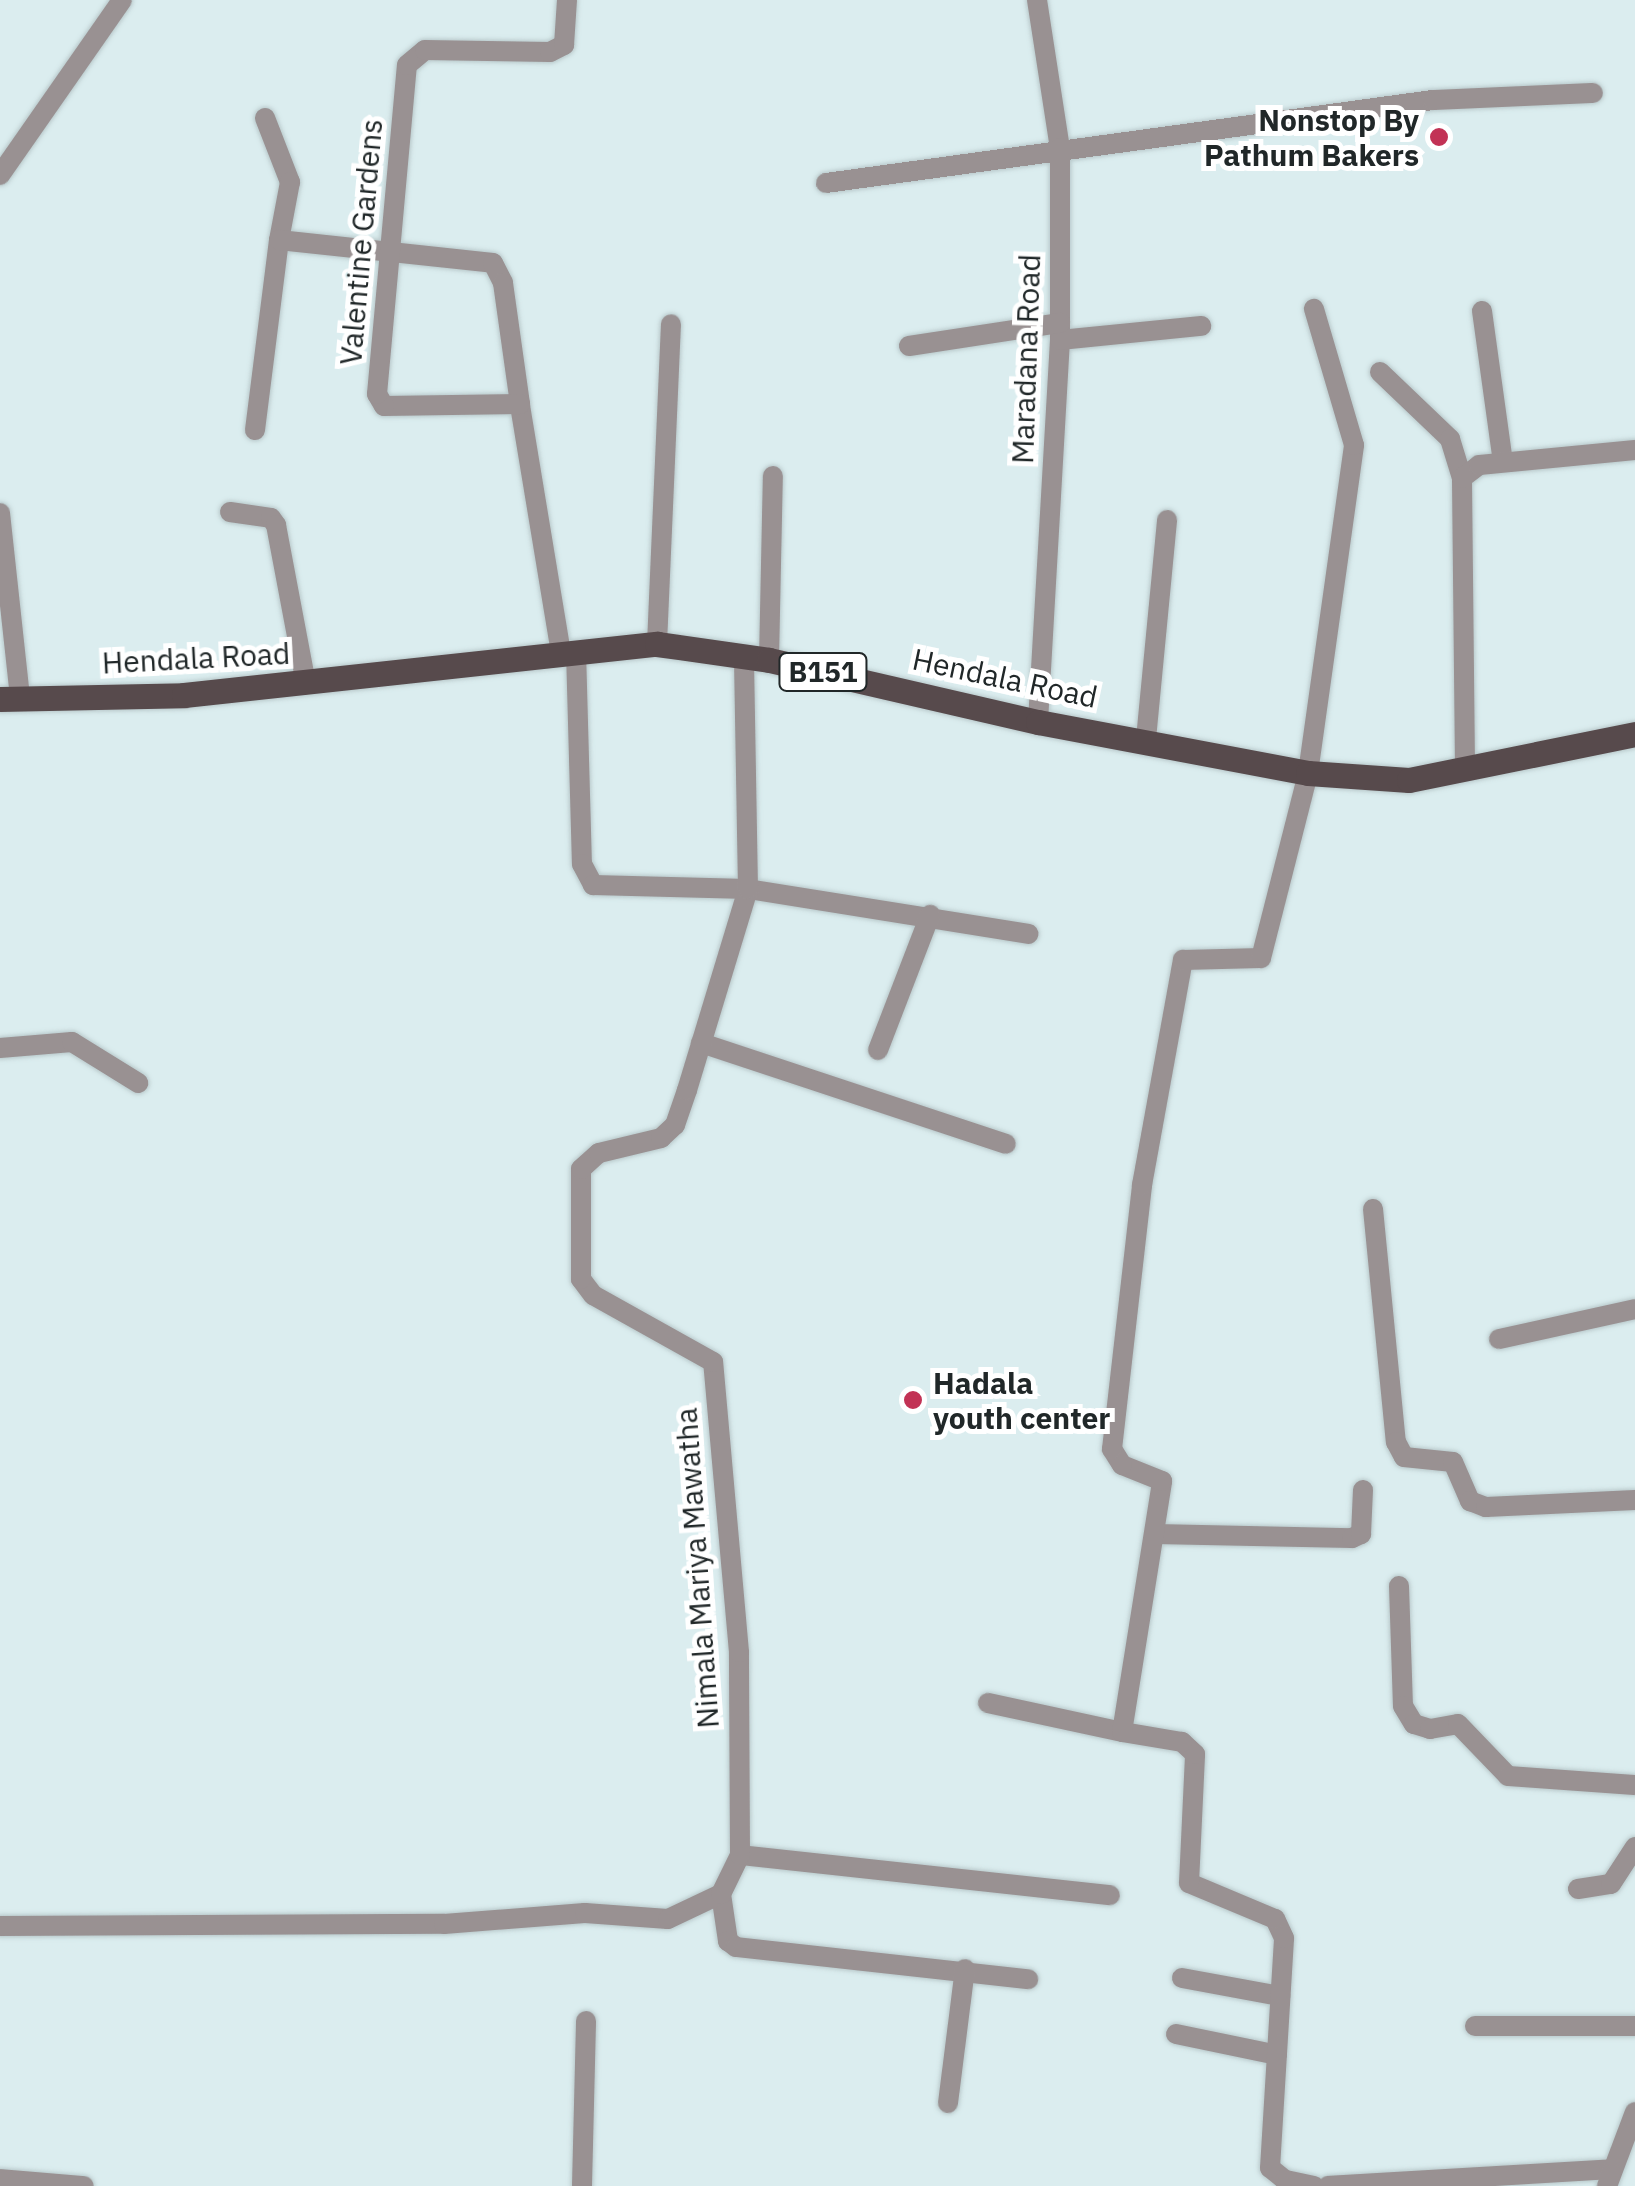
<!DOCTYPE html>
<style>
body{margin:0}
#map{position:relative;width:1635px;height:2186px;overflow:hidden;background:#dbedef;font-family:"IBM Plex Sans",sans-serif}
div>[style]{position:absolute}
.roads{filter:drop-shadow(0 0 2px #b9c9cb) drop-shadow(0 0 2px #b9c9cb)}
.minor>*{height:20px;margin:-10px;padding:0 10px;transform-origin:10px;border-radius:10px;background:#999192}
.major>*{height:25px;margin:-12.5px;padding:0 12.5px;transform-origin:12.5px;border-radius:12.5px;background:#574a4c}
.dots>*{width:28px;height:28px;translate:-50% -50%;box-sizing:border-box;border:5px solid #fff;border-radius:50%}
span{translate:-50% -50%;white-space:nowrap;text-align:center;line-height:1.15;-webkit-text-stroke:10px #fff;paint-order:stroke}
.shield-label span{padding:2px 8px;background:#fff;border:2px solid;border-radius:8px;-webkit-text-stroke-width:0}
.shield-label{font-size:28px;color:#202728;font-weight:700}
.poi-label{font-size:30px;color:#202728;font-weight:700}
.right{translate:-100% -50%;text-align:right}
.left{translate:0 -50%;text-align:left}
.street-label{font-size:30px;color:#202728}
</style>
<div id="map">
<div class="roads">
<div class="minor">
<i style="left:1037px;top:0;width:150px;rotate:81.2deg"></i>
<i style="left:1060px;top:148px;width:192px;rotate:90deg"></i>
<i style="left:1060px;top:340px;width:383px;rotate:93.3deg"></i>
<i style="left:265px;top:118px;width:69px;rotate:68.7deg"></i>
<i style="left:290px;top:182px;width:59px;rotate:100.7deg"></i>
<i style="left:0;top:175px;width:213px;rotate:-55.1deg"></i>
<i style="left:826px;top:183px;width:613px;rotate:-7.79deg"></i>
<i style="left:1433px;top:100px;width:160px;rotate:-2.5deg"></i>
<i style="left:1482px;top:311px;width:152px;rotate:82.1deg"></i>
<i style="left:1060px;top:340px;width:142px;rotate:-5.7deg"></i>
<i style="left:909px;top:346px;width:153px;rotate:-8.7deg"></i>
<i style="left:1380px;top:372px;width:97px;rotate:43.7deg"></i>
<i style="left:1450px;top:439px;width:41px;rotate:72.9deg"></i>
<i style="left:255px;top:430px;width:192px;rotate:-82.8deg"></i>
<i style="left:279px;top:240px;width:215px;rotate:6.1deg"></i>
<i style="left:493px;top:263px;width:22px;rotate:63deg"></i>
<i style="left:503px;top:283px;width:122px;rotate:82deg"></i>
<i style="left:230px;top:512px;width:41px;rotate:8.3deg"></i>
<i style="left:271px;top:518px;width:9px;rotate:54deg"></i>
<i style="left:276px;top:525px;width:162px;rotate:79.3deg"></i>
<i style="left:0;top:513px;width:186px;rotate:83.8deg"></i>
<i style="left:657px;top:644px;width:320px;rotate:-87.5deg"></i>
<i style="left:576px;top:651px;width:213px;rotate:88.4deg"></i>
<i style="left:582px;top:864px;width:24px;rotate:62deg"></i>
<i style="left:593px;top:885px;width:155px;rotate:1.5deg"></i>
<i style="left:748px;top:889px;width:284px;rotate:9.1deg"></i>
<i style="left:561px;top:653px;width:252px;rotate:-99.4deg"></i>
<i style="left:520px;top:404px;width:136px;rotate:179.2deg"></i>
<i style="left:384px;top:406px;width:14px;rotate:-120deg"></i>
<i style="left:377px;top:394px;width:330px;rotate:-84.8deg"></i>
<i style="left:407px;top:65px;width:23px;rotate:-40deg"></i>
<i style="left:425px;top:50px;width:125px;rotate:0.9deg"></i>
<i style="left:550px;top:52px;width:16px;rotate:-27deg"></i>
<i style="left:564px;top:45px;width:45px;rotate:-86.2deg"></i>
<i style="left:769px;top:660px;width:184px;rotate:-88.8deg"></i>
<i style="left:1146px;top:739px;width:220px;rotate:-84.5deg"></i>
<i style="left:1465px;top:767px;width:289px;rotate:-90.6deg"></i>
<i style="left:1462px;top:478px;width:21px;rotate:-37deg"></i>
<i style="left:1479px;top:465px;width:157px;rotate:-5.5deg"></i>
<i style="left:701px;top:1043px;width:321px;rotate:18.3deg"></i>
<i style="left:0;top:1048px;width:72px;rotate:-4.8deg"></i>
<i style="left:72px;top:1042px;width:78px;rotate:31.8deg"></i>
<i style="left:878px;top:1050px;width:145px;rotate:-68.9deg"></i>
<i style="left:1373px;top:1209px;width:234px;rotate:84.4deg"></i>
<i style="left:1396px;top:1442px;width:17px;rotate:62deg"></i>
<i style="left:1404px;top:1457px;width:49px;rotate:5.8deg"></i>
<i style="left:1453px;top:1462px;width:43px;rotate:66.4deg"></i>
<i style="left:1470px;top:1501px;width:17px;rotate:21deg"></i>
<i style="left:1486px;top:1507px;width:149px;rotate:-2.7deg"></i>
<i style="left:1499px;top:1339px;width:139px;rotate:-12.4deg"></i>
<i style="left:1155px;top:1534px;width:197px;rotate:1.2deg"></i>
<i style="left:1352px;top:1538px;width:10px;rotate:-24deg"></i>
<i style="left:1361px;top:1534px;width:44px;rotate:-87.4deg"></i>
<i style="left:1399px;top:1586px;width:120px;rotate:88.1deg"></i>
<i style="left:1403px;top:1706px;width:21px;rotate:59deg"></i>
<i style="left:1414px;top:1724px;width:17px;rotate:17deg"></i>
<i style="left:1430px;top:1729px;width:28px;rotate:-10deg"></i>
<i style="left:1458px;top:1724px;width:72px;rotate:46.1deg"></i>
<i style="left:1508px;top:1776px;width:127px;rotate:4.1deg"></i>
<i style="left:988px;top:1703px;width:137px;rotate:12.2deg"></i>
<i style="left:740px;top:1855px;width:372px;rotate:6.2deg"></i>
<i style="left:1578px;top:1889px;width:33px;rotate:-9deg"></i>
<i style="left:1611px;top:1884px;width:44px;rotate:-57deg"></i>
<i style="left:721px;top:1894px;width:48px;rotate:81.5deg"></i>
<i style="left:728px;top:1941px;width:10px;rotate:37deg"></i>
<i style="left:736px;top:1947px;width:294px;rotate:6.3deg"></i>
<i style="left:0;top:1926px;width:444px;rotate:-0.3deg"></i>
<i style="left:444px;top:1924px;width:141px;rotate:-4.5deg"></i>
<i style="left:585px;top:1913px;width:83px;rotate:4.1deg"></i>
<i style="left:668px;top:1919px;width:59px;rotate:-25.3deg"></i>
<i style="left:721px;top:1894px;width:43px;rotate:-64deg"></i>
<i style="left:740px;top:1855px;width:203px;rotate:-90.3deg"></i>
<i style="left:739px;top:1652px;width:291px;rotate:-95.1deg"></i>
<i style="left:713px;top:1362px;width:137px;rotate:-150.8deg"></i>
<i style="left:593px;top:1295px;width:20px;rotate:-127deg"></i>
<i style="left:581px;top:1279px;width:110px;rotate:-90deg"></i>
<i style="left:581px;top:1169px;width:24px;rotate:-42deg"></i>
<i style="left:599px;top:1153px;width:64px;rotate:-13.6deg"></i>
<i style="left:661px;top:1138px;width:19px;rotate:-43deg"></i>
<i style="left:675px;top:1125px;width:37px;rotate:-71deg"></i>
<i style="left:687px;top:1090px;width:210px;rotate:-73.1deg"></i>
<i style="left:748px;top:889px;width:234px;rotate:-91deg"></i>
<i style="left:1182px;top:1978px;width:100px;rotate:10.4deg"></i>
<i style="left:1475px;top:2026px;width:160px"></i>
<i style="left:1176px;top:2034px;width:103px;rotate:11.7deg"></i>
<i style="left:948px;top:2103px;width:135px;rotate:-82.8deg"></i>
<i style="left:0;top:2179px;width:84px;rotate:4.8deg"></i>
<i style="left:582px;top:2186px;width:165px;rotate:-88.6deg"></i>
<i style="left:1314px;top:2186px;width:30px;rotate:-168deg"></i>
<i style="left:1285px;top:2180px;width:19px;rotate:-141deg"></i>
<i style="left:1270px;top:2168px;width:230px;rotate:-86.5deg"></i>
<i style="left:1284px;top:1938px;width:21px;rotate:-115deg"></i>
<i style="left:1275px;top:1919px;width:93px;rotate:-157.3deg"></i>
<i style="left:1189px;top:1883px;width:129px;rotate:-87.3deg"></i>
<i style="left:1195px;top:1754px;width:18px;rotate:-137deg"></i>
<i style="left:1182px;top:1742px;width:61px;rotate:-170.5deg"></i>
<i style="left:1122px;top:1732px;width:254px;rotate:-80.9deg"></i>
<i style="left:1162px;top:1481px;width:43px;rotate:-158.2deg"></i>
<i style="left:1122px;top:1465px;width:19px;rotate:-122deg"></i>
<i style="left:1112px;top:1449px;width:266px;rotate:-83.5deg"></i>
<i style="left:1142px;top:1185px;width:229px;rotate:-79.7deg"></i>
<i style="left:1183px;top:960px;width:78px;rotate:-1.5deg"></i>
<i style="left:1261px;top:958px;width:191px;rotate:-75.7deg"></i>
<i style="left:1308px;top:773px;width:331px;rotate:-82deg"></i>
<i style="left:1354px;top:445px;width:142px;rotate:-106.4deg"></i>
<i style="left:1328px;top:2186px;width:283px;rotate:-3.4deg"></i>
<i style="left:1607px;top:2186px;width:79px;rotate:-69.3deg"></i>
</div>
<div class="major">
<i style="left:0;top:699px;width:184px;rotate:-1.2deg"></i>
<i style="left:184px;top:695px;width:476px;rotate:-6.2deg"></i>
<i style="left:657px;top:644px;width:113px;rotate:8.1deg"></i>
<i style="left:769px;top:660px;width:276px;rotate:13deg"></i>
<i style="left:1038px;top:722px;width:275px;rotate:10.7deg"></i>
<i style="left:1308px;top:773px;width:101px;rotate:4deg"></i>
<i style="left:1409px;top:780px;width:231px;rotate:-11.5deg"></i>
</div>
</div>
<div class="dots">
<i style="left:1439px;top:137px;background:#c23255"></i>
<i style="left:913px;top:1400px;background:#c23255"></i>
</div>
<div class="shield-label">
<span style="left:823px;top:672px">B151</span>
</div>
<div class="poi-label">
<span class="right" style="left:1419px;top:137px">Nonstop By<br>Pathum Bakers</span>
<span class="left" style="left:933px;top:1400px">Hadala<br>youth center</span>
</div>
<div class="street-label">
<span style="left:361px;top:242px;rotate:-85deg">Valentine Gardens</span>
<span style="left:1026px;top:359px;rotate:-88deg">Maradana Road</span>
<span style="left:196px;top:658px;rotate:-3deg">Hendala Road</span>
<span style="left:1005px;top:678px;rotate:12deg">Hendala Road</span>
<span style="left:697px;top:1568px;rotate:-94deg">Nimala Mariya Mawatha</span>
</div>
</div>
